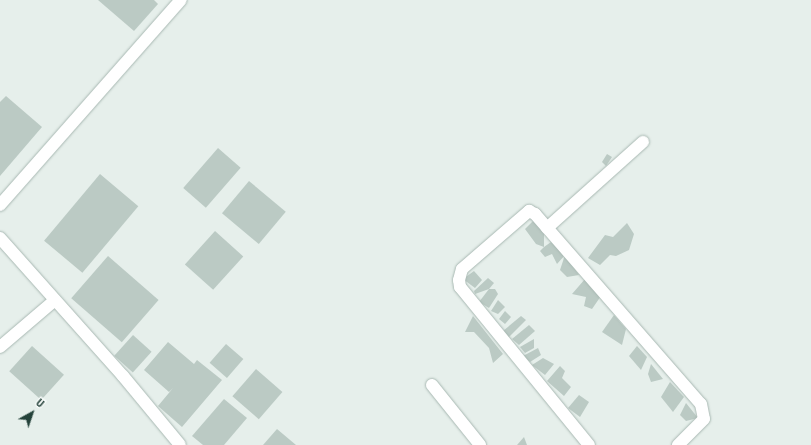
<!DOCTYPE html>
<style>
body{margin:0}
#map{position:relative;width:811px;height:445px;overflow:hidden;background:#e6efeb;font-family:"Roboto Condensed",sans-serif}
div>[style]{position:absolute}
.building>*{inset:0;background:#bbcac4;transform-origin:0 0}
.roads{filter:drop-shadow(0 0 1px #a8b8b2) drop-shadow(0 0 1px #a8b8b2)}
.minor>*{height:12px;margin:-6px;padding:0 6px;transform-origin:6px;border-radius:6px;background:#fff}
span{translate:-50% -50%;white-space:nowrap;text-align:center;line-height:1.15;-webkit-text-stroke:3px #f7fbf9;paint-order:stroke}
.north{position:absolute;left:12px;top:393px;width:40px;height:40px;-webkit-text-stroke:3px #f7fbf9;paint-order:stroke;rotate:40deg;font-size:11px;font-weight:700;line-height:16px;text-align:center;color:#24423a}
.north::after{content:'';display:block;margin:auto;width:14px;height:18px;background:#24423a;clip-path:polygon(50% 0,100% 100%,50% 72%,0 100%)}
</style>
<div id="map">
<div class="building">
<i style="clip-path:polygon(98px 0,154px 0,158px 4px,134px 31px)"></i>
<i style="clip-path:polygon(6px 96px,42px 127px,0 176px,0 102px)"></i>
<i style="left:218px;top:148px;width:30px;height:53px;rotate:41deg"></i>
<i style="clip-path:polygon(607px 154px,612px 157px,606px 166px,602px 162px)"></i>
<i style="left:100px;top:174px;width:50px;height:87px;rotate:40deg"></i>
<i style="left:249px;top:181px;width:48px;height:42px;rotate:40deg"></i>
<i style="clip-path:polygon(535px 219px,544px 233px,544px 247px,551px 242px,565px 255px,557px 264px,552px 254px,545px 257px,540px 251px,544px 247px,536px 244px,525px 229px)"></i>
<i style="clip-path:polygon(627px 223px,634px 234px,629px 250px,616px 256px,610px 255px,600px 265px,588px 258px,605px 235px,613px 237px)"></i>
<i style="left:215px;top:231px;width:38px;height:45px;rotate:42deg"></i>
<i style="clip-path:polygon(565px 255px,579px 275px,567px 277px,560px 270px)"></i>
<i style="left:108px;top:256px;width:67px;height:56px;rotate:41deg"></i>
<i style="clip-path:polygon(474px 271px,482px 280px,475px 288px,463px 279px)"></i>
<i style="clip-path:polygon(488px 278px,494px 283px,489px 289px,475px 294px,474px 291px)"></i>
<i style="clip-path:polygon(585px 279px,601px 296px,592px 309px,584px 306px,586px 297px,572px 294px)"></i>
<i style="clip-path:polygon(489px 289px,495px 289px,498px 294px,489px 308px,479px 302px)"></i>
<i style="clip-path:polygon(498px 300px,505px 307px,498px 314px,491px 311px)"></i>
<i style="clip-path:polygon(505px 311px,511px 317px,505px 324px,499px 319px)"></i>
<i style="clip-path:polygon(614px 315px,626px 329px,622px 345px,602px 332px)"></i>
<i style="clip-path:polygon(473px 316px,503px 354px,493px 363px,489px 348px,474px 332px,465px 332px)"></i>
<i style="clip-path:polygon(521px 316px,526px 320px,508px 338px,503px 331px)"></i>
<i style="clip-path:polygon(529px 325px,535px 331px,519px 345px,512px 339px)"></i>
<i style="left:133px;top:335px;width:25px;height:28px;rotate:42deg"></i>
<i style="clip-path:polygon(534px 339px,534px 348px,525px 353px,520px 347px)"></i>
<i style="clip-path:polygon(168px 342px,194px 364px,197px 360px,222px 380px,182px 427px,158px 406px,173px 388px,169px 392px,144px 370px)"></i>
<i style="left:226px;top:344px;width:23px;height:25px;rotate:41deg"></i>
<i style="left:32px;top:346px;width:43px;height:34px;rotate:42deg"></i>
<i style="clip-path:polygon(637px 346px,647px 357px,641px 370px,629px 356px)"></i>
<i style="clip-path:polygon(538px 348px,541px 355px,530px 362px,523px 356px)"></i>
<i style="clip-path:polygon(543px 358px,554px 364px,545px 375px,532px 365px)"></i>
<i style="clip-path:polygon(651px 364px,663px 379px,651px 382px,648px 374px)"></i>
<i style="clip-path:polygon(560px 366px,565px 371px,562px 378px,571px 387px,564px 396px,547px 381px)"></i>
<i style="left:256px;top:369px;width:35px;height:36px;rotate:41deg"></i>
<i style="clip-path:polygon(670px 382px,684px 397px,673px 412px,661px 397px)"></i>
<i style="clip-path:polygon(579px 395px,589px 402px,580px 417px,568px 408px)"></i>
<i style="clip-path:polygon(224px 399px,247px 418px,224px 445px,203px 445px,192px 436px)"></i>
<i style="clip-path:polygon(686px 403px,698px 418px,686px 421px,680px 415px)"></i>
<i style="clip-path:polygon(277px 429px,296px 445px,263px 445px)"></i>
<i style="clip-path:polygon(524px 437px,527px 445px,517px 445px)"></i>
</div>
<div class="roads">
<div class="minor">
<i style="left:0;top:205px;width:273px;rotate:-48.6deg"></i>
<i style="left:547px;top:228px;width:129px;rotate:-41.9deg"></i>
<i style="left:0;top:238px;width:185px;rotate:48.3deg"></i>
<i style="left:123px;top:376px;width:89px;rotate:50.4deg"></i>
<i style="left:0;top:347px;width:72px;rotate:-40.5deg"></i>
<i style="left:432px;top:385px;width:77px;rotate:51.3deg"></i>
<i style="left:589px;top:445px;width:204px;rotate:-129.2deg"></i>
<i style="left:460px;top:287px;width:7px;rotate:-98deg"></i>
<i style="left:459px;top:280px;width:11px;rotate:-75deg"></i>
<i style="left:462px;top:269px;width:89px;rotate:-40.9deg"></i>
<i style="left:529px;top:211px;width:7px;rotate:27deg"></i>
<i style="left:535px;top:214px;width:252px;rotate:48.9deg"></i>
<i style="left:701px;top:404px;width:15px;rotate:79deg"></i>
<i style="left:704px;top:419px;width:37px;rotate:135deg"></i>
</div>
</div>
<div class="north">U</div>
</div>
